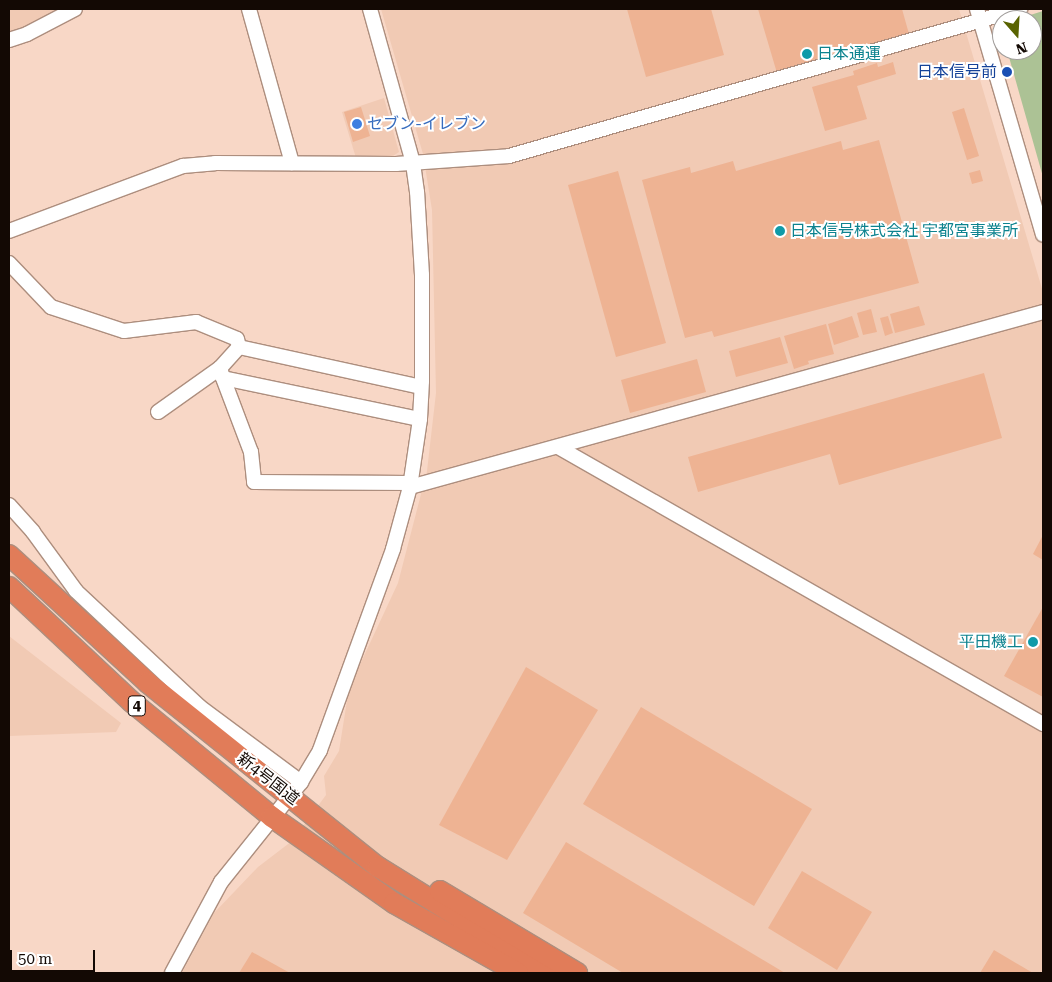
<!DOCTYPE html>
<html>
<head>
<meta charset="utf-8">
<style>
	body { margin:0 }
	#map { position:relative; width:1052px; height:982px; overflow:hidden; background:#f8d7c6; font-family:"Roboto Serif","Noto Sans JP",serif }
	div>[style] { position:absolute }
	.built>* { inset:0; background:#f1cab4 }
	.green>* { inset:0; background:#acc295 }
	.building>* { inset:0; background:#eeb393 }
	.roads { filter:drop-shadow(1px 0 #ad8e7e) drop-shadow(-1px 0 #ad8e7e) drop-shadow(0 1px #ad8e7e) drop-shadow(0 -1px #ad8e7e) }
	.minor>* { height:14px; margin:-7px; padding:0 7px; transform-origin:7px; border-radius:7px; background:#fff }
	.highway>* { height:20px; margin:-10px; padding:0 10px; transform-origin:10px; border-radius:10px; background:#e17c59 }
	.dots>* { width:14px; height:14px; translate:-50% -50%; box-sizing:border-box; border:2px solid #fff; border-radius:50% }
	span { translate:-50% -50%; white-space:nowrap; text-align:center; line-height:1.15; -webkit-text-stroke:4px #fff; paint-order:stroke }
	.shield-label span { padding:1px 4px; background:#fff; border:1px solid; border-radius:4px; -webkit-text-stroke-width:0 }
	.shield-label { font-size:15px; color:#130904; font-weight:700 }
	.culture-label { font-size:16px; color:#0d838f }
	.left { translate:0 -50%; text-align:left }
	.right { translate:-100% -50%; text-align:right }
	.transit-label { font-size:16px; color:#164399 }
	.shop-label { font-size:16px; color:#366cbe }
	.street-label { font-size:16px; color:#130904 }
	.frame { position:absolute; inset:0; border:10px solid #130904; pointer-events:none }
	.north { position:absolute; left:992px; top:10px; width:50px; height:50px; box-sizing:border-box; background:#fff; border:1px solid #a19d9b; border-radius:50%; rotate:161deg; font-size:14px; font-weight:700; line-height:20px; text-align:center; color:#130904 }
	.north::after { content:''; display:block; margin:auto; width:18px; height:22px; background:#596301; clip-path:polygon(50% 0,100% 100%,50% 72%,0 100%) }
	.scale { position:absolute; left:10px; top:950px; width:85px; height:22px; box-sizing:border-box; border:2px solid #130904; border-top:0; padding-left:6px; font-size:15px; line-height:18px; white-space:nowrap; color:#130904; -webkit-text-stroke:4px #fff; paint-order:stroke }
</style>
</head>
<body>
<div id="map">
	<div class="built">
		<i style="clip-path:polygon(9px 9px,62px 9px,9px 35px)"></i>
		<i style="clip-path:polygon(381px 9px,959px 9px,1043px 292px,1043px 973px,182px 973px,214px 913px,258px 867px,292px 841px,326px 795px,324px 776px,339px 751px,349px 688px,398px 583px,427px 471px,436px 393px,432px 210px,423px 154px)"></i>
		<i style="clip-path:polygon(384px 98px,399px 152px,390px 158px,356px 158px,342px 112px)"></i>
		<i style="clip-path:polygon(9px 636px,121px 723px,116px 732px,9px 736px)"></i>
	</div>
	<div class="green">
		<i style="clip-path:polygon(1043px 11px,1043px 177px,1007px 50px,1032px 50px,1032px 20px,1014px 20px)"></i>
	</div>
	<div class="building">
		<i style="clip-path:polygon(627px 9px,711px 9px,724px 55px,646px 77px)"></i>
		<i style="clip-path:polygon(758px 9px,902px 9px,909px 34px,777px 73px)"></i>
		<i style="clip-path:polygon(893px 62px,896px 74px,857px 86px,867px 119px,825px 131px,812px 87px,854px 75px,853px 71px,877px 63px,878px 67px)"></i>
		<i style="clip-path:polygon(361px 107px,370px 136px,353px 142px,344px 112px)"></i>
		<i style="clip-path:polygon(964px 108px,979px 156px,967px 160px,952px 112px)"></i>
		<i style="clip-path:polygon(879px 140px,919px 283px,714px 337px,712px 331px,685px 338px,642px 180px,690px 167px,691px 173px,733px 161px,736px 171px,841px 141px,843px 150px)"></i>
		<i style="clip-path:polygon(980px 170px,983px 181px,972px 184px,969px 173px)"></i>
		<i style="clip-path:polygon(618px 171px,666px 343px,616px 357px,568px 185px)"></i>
		<i style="clip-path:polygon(919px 306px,925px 325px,895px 333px,890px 314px)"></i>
		<i style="clip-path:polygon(871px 309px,877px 332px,863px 335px,857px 313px)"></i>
		<i style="clip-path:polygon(852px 316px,859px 337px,834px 345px,828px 324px)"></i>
		<i style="clip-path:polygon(888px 316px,893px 333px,885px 336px,880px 318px)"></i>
		<i style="clip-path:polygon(826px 324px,834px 354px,808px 361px,809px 364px,794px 369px,784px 336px)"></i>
		<i style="clip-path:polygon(780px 337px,788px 363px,736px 377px,729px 351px)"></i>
		<i style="clip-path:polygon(697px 359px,706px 392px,630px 413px,621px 380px)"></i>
		<i style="clip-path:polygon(984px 373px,1002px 438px,839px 485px,830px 454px,698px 492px,688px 457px)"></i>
		<i style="clip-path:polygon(1043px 535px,1043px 560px,1033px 554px)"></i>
		<i style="clip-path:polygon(1043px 607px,1043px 697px,1004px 676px)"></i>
		<i style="clip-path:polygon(526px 667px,598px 710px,507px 860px,439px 825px)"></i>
		<i style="clip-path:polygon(641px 707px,812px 809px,754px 906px,583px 804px)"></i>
		<i style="clip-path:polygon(566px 842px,785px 973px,623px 973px,523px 913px)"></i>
		<i style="clip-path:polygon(802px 871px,872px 912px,837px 970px,768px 928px)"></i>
		<i style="clip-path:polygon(994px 950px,1033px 973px,980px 973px)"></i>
		<i style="clip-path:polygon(252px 952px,290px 973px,239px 973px)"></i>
	</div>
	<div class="roads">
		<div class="minor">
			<i style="left:249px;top:9px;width:160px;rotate:74.4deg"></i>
			<i style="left:977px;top:9px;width:235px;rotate:73.7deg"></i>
			<i style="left:9px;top:40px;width:19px;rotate:-18deg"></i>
			<i style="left:27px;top:34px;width:54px;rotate:-27.5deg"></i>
			<i style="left:9px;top:231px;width:186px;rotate:-20.5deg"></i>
			<i style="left:183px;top:166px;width:32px;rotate:-5deg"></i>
			<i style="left:215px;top:163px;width:181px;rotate:0.3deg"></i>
			<i style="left:396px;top:164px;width:113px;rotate:-4deg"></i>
			<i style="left:509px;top:156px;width:532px;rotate:-16.05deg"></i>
			<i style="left:9px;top:263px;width:61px;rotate:46.3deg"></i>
			<i style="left:51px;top:307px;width:77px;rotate:18.2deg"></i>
			<i style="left:124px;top:331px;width:73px;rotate:-7.1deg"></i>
			<i style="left:196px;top:322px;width:44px;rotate:22.5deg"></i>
			<i style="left:237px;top:339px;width:8px;rotate:76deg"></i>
			<i style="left:239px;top:347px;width:28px;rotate:132deg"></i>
			<i style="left:220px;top:368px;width:10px;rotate:73deg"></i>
			<i style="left:223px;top:378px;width:201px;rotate:11.8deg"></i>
			<i style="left:239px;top:347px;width:186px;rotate:12.4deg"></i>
			<i style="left:223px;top:378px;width:79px;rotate:69.3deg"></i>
			<i style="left:251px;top:452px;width:30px;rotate:84deg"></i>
			<i style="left:254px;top:482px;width:156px;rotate:0.4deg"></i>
			<i style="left:158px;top:412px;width:76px;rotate:-35.4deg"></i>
			<i style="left:558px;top:447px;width:559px;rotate:29.73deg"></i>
			<i style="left:410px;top:487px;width:657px;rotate:-15.45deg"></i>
			<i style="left:9px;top:505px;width:36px;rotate:48deg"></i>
			<i style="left:33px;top:532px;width:73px;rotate:53.9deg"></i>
			<i style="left:76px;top:591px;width:170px;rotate:43.1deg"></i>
			<i style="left:200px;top:707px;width:126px;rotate:36.6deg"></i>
			<i style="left:172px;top:973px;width:103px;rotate:-61.7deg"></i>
			<i style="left:221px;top:882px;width:128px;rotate:-51.3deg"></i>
			<i style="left:301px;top:782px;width:37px;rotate:-59deg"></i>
			<i style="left:320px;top:750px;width:214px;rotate:-70deg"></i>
			<i style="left:393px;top:549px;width:64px;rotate:-74.7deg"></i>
			<i style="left:410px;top:487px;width:69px;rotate:-81.6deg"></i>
			<i style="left:420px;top:419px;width:38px;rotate:-87deg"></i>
			<i style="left:422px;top:381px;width:106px;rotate:-90deg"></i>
			<i style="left:422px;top:275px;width:83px;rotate:-93.4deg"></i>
			<i style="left:417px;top:192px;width:29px;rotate:-98deg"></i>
			<i style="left:413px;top:163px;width:160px;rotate:-105.6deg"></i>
		</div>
		<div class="highway">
			<i style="left:9px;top:555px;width:189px;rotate:42.6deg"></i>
			<i style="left:148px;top:683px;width:295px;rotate:38.7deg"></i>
			<i style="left:378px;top:867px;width:201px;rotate:31.8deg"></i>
			<i style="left:9px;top:587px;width:168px;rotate:43.1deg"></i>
			<i style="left:132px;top:702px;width:181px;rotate:39.4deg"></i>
			<i style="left:272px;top:817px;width:149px;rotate:35.2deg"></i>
			<i style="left:394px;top:903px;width:142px;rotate:29.4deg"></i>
			<i style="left:440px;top:891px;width:160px;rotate:30.9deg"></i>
		</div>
	</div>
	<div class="dots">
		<i style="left:807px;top:54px;background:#0f9aa8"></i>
		<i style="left:1007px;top:72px;background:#1a4fb4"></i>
		<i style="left:357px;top:124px;background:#3f7fe0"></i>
		<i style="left:780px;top:231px;background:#0f9aa8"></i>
		<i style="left:1033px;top:642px;background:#0f9aa8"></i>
	</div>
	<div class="shield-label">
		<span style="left:137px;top:706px">4</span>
	</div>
	<div class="culture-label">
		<span class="left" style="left:817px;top:54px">日本通運</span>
		<span class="left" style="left:790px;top:231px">日本信号株式会社 宇都宮事業所</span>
		<span class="right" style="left:1023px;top:642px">平田機工</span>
	</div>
	<div class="transit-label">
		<span class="right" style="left:997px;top:72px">日本信号前</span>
	</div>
	<div class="shop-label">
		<span class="left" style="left:367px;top:124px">セブン-イレブン</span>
	</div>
	<div class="street-label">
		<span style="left:268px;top:779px;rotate:38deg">新4号国道</span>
	</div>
	<div class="frame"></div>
	<div class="north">N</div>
	<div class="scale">50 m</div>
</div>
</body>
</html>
